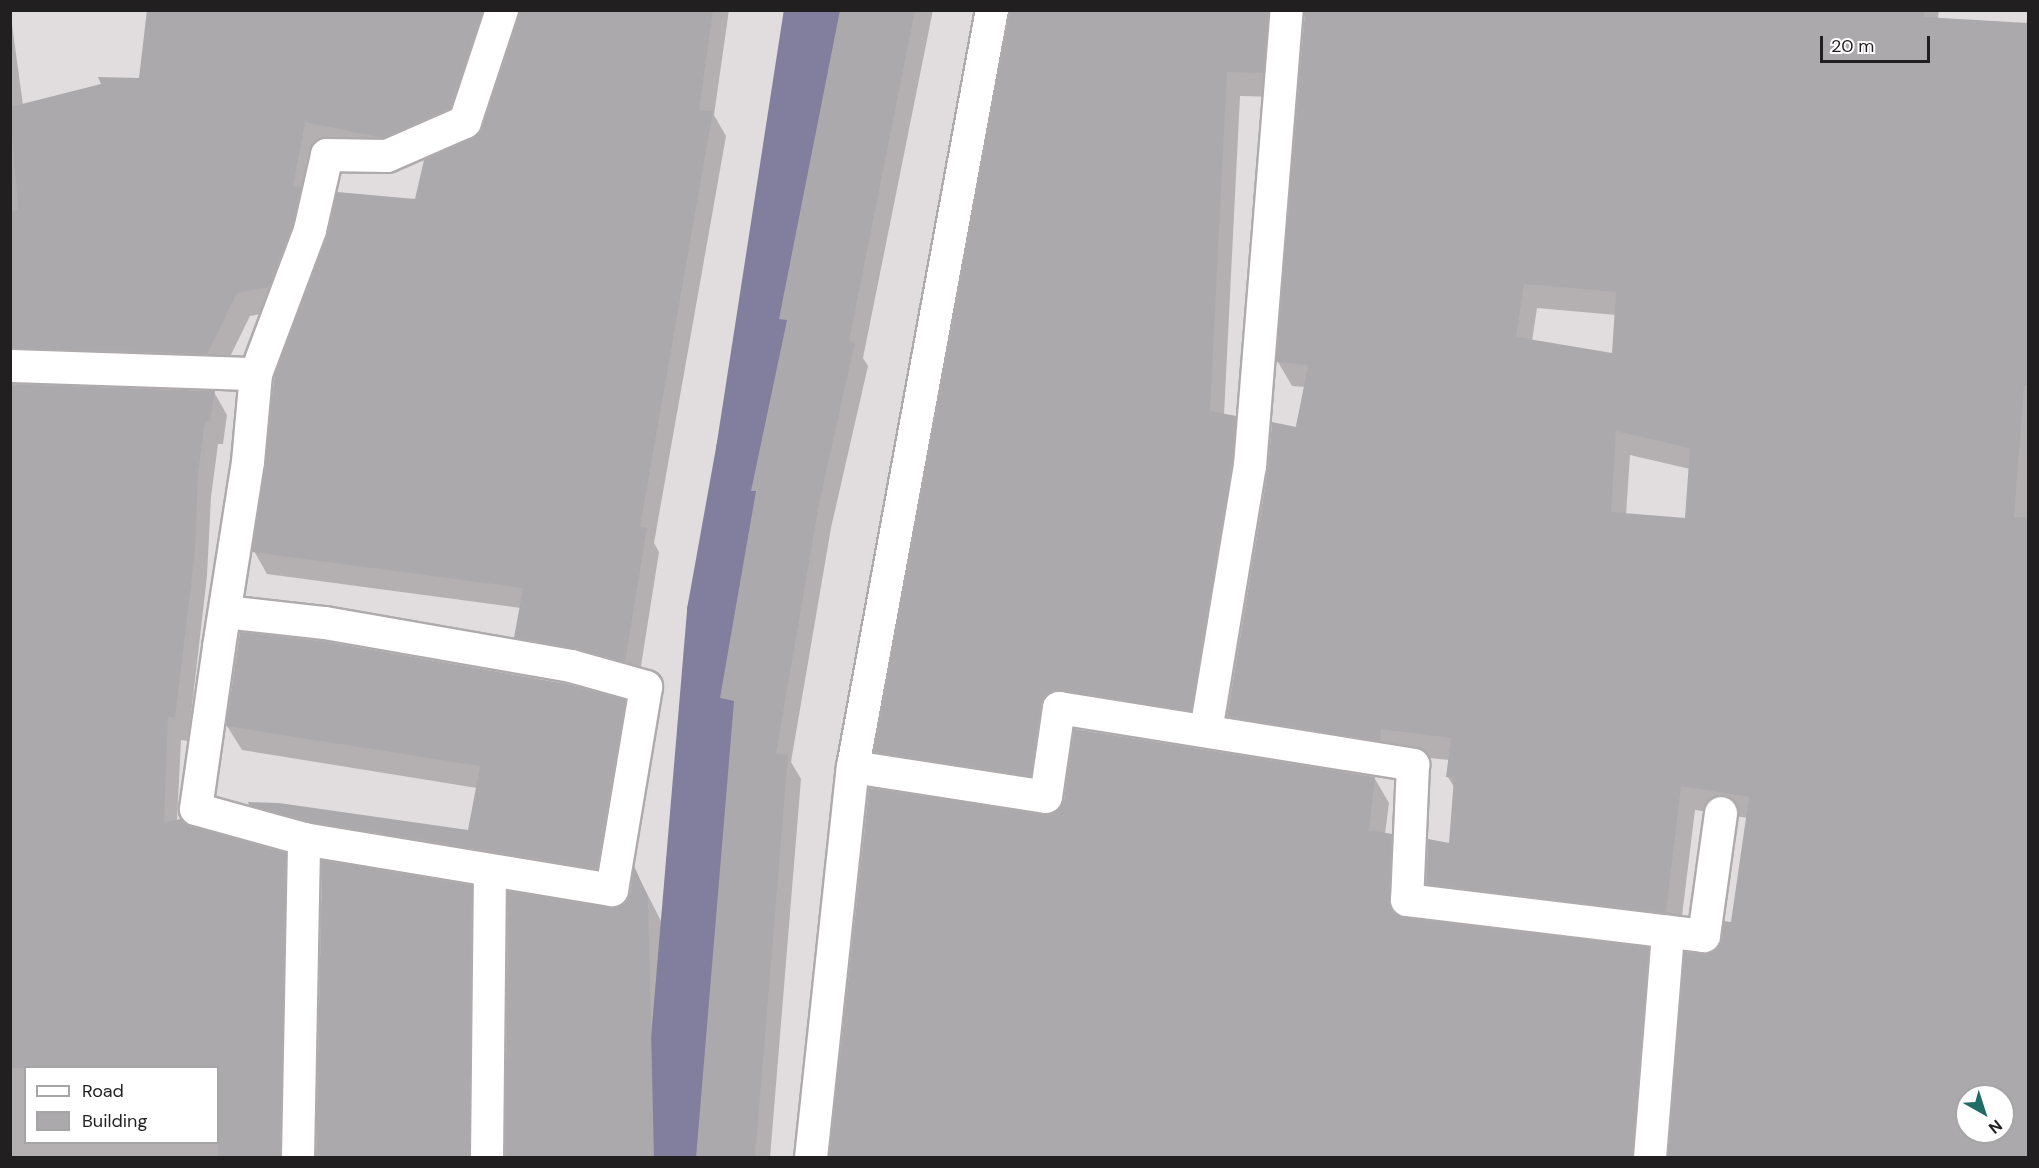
<!DOCTYPE html>
<html>
<head>
<meta charset="utf-8">
<style>
	body { margin:0 }
	#map { position:relative; width:2039px; height:1168px; overflow:hidden; background:#e1ddde; font-family:"DM Sans",sans-serif }
	div>[style] { position:absolute }
	.shadow>* { inset:0; background:#0003 }
	.river>* { height:66px; margin:-33px; padding:0 33px; transform-origin:33px; border-radius:33px; background:#827e9d }
	.building>* { inset:0; background:#aca9ac }
	.roads { filter:drop-shadow(2px 0 #afaaab) drop-shadow(-2px 0 #afaaab) drop-shadow(0 2px #afaaab) drop-shadow(0 -2px #afaaab) }
	.street>* { height:32px; margin:-16px; padding:0 16px; transform-origin:16px; border-radius:16px; background:#fff }
	span { translate:-50% -50%; white-space:nowrap; text-align:center; line-height:1.15; -webkit-text-stroke:6px #fff; paint-order:stroke }
	.frame { position:absolute; inset:0; border:12px solid #211f20; pointer-events:none }
	.legend { position:absolute; left:24px; top:1066px; width:195px; height:78px; box-sizing:border-box; background:#fff; border:2px solid #a6a5a6; margin:0; padding:8px 10px; list-style:none; font-size:18px; color:#211f20 }
	.legend li { display:flex; align-items:center; gap:12px; height:30px }
	.legend b { width:30px; border:2px solid #a6a5a6 }
	.north { position:absolute; left:1955px; top:1084px; width:60px; height:60px; box-sizing:border-box; background:#fff; border:2px solid #a6a5a6; border-radius:50%; rotate:141deg; font-size:16px; font-weight:700; line-height:24px; text-align:center; color:#211f20 }
	.north::after { content:''; display:block; margin:auto; width:21px; height:27px; background:#226c68; clip-path:polygon(50% 0,100% 100%,50% 72%,0 100%) }
	.scale { position:absolute; left:1820px; top:36px; width:110px; height:27px; box-sizing:border-box; border:3px solid #211f20; border-top:0; padding-left:8px; font-size:18px; line-height:21px; white-space:nowrap; color:#211f20; -webkit-text-stroke:4px #fff; paint-order:stroke }
</style>
</head>
<body>
<div id="map">
	<div class="shadow">
		<i style="clip-path:polygon(10px 10px,23px 105px,141px 79px,149px 10px,729px 10px,714px 115px,726px 136px,654px 543px,659px 552px,638px 685px,529px 661px,515px 637px,521px 608px,267px 574px,254px 551px,416px 201px,480px 135px,521px 16px,511px 15px,463px 132px,397px 161px,318px 145px,282px 310px,250px 316px,220px 377px,10px 378px)"></i>
		<i style="clip-path:polygon(842px 10px,933px 10px,863px 358px,868px 366px,831px 528px,791px 762px,801px 779px,770px 1158px,698px 1158px,734px 719px,721px 698px,756px 496px,753px 490px,787px 329px,780px 319px)"></i>
		<i style="clip-path:polygon(evenodd,1011px 10px,1939px 10px,1938px 19px,2026px 25px,2028px 10px,2028px 1158px,1670px 1158px,1712px 954px,1732px 924px,1748px 818px,1695px 810px,1682px 916px,1688px 917px,1700px 940px,1441px 908px,1427px 884px,1451px 844px,1455px 789px,1448px 777px,1450px 760px,1242px 741px,1228px 716px,1305px 387px,1292px 386px,1278px 362px,1306px 17px,1303px 16px,1293px 18px,1277px 97px,1240px 96px,1224px 415px,1235px 417px,1249px 441px,1204px 735px,1066px 715px,1044px 800px,890px 776px,876px 752px,1011px 10px,1537px 308px,1616px 315px,1614px 354px,1532px 341px,1537px 308px,1011px 10px,1630px 455px,1690px 469px,1686px 520px,1626px 515px,1630px 455px,1011px 10px,1967px 1096px,2003px 1096px,2003px 1132px,1967px 1132px,1967px 1096px)"></i>
		<i style="clip-path:polygon(evenodd,10px 386px,214px 392px,227px 415px,223px 444px,218px 444px,211px 497px,207px 576px,188px 741px,181px 740px,177px 821px,285px 854px,298px 877px,295px 1158px,10px 1158px,10px 386px,26px 1068px,218px 1068px,218px 1142px,26px 1142px,26px 1068px)"></i>
		<i style="clip-path:polygon(625px 701px,639px 726px,611px 893px,264px 826px,251px 803px,469px 832px,477px 788px,242px 750px,227px 726px)"></i>
		<i style="clip-path:polygon(1375px 779px,1389px 803px,1385px 834px,1391px 835px,1405px 860px,1403px 917px,1648px 949px,1662px 973px,1647px 1158px,831px 1158px,1053px 816px)"></i>
		<i style="clip-path:polygon(635px 870px,661px 921px,666px 1158px,507px 1158px,618px 909px,631px 894px)"></i>
		<i style="clip-path:polygon(471px 886px,484px 910px,482px 1158px,317px 1158px)"></i>
	</div>
	<div class="river">
		<i style="left:674px;top:1158px;width:548px;rotate:-85.18deg"></i>
		<i style="left:720px;top:612px;width:164px;rotate:-79.8deg"></i>
		<i style="left:749px;top:451px;width:446px;rotate:-81.2deg"></i>
	</div>
	<div class="building">
		<i style="clip-path:polygon(147px 10px,483px 10px,450px 109px,383px 138px,305px 122px,293px 187px,301px 188px,293px 225px,270px 287px,237px 293px,207px 354px,10px 348px,10px 212px,18px 210px,10px 107px,101px 84px,98px 77px,139px 78px)"></i>
		<i style="clip-path:polygon(519px 10px,713px 10px,699px 110px,713px 111px,640px 527px,647px 528px,625px 662px,514px 638px,523px 588px,252px 552px,275px 373px,327px 236px,337px 192px,415px 199px,424px 160px,472px 138px,482px 128px)"></i>
		<i style="clip-path:polygon(840px 10px,915px 10px,849px 341px,855px 342px,819px 504px,776px 754px,788px 755px,755px 1158px,696px 1158px,734px 701px,720px 698px,756px 491px,751px 491px,787px 320px,779px 319px)"></i>
		<i style="clip-path:polygon(1010px 10px,1269px 10px,1264px 73px,1227px 72px,1210px 411px,1236px 416px,1232px 464px,1191px 711px,1052px 692px,1041px 705px,1031px 776px,874px 752px)"></i>
		<i style="clip-path:polygon(evenodd,1305px 10px,1924px 10px,1924px 17px,2028px 23px,2028px 386px,2024px 386px,2014px 517px,2028px 518px,2028px 1158px,1668px 1158px,1684px 952px,1711px 952px,1722px 939px,1724px 921px,1731px 922px,1749px 797px,1681px 786px,1666px 912px,1689px 916px,1426px 884px,1428px 839px,1449px 843px,1454px 778px,1446px 777px,1451px 738px,1381px 729px,1380px 741px,1227px 717px,1268px 469px,1272px 422px,1296px 427px,1308px 365px,1276px 362px,1305px 10px,1524px 284px,1616px 292px,1612px 353px,1516px 337px,1524px 284px,1305px 10px,1616px 431px,1690px 448px,1685px 518px,1611px 512px,1616px 431px,1305px 10px,1967px 1096px,2003px 1096px,2003px 1132px,1967px 1132px,1967px 1096px)"></i>
		<i style="clip-path:polygon(10px 384px,215px 391px,210px 421px,205px 421px,198px 473px,195px 551px,175px 718px,168px 717px,164px 822px,181px 819px,191px 826px,286px 853px,280px 1158px,218px 1158px,218px 1068px,10px 1068px)"></i>
		<i style="clip-path:polygon(240px 632px,322px 641px,567px 684px,626px 700px,597px 869px,308px 821px,249px 805px,248px 802px,279px 803px,468px 830px,480px 766px,226px 726px)"></i>
		<i style="clip-path:polygon(1074px 729px,1375px 777px,1369px 830px,1392px 834px,1389px 899px,1397px 915px,1649px 947px,1632px 1158px,829px 1158px,869px 788px,1052px 814px,1064px 800px)"></i>
		<i style="clip-path:polygon(322px 860px,472px 885px,469px 1158px,316px 1158px)"></i>
		<i style="clip-path:polygon(634px 866px,648px 897px,654px 1158px,505px 1158px,508px 891px,618px 907px,630px 894px)"></i>
	</div>
	<div class="roads">
		<div class="street">
			<i style="left:10px;top:366px;width:246px;rotate:1.9deg"></i>
			<i style="left:225px;top:612px;width:101px;rotate:6.3deg"></i>
			<i style="left:325px;top:623px;width:250px;rotate:9.9deg"></i>
			<i style="left:571px;top:666px;width:78px;rotate:15.6deg"></i>
			<i style="left:646px;top:687px;width:206px;rotate:99.5deg"></i>
			<i style="left:612px;top:890px;width:312px;rotate:-170.6deg"></i>
			<i style="left:304px;top:839px;width:112px;rotate:-164.5deg"></i>
			<i style="left:196px;top:809px;width:164px;rotate:-81.9deg"></i>
			<i style="left:219px;top:647px;width:187px;rotate:-81.1deg"></i>
			<i style="left:248px;top:462px;width:88px;rotate:-84.8deg"></i>
			<i style="left:256px;top:374px;width:154px;rotate:-69.4deg"></i>
			<i style="left:310px;top:230px;width:77px;rotate:-77.2deg"></i>
			<i style="left:327px;top:155px;width:60px;rotate:1deg"></i>
			<i style="left:387px;top:156px;width:85px;rotate:-23.6deg"></i>
			<i style="left:465px;top:122px;width:118px;rotate:-71.7deg"></i>
			<i style="left:1206px;top:731px;width:269px;rotate:-80.6deg"></i>
			<i style="left:1250px;top:466px;width:457px;rotate:-85.4deg"></i>
			<i style="left:853px;top:767px;width:195px;rotate:8.8deg"></i>
			<i style="left:1046px;top:797px;width:90px;rotate:-81.7deg"></i>
			<i style="left:1059px;top:708px;width:359px;rotate:9.1deg"></i>
			<i style="left:1413px;top:765px;width:135px;rotate:92.5deg"></i>
			<i style="left:1407px;top:900px;width:299px;rotate:6.9deg"></i>
			<i style="left:1704px;top:936px;width:124px;rotate:-82.1deg"></i>
			<i style="left:298px;top:1158px;width:319px;rotate:-88.9deg"></i>
			<i style="left:487px;top:1158px;width:287px;rotate:-89.4deg"></i>
			<i style="left:811px;top:1158px;width:393px;rotate:-83.9deg"></i>
			<i style="left:853px;top:767px;width:770px;rotate:-79.6deg"></i>
			<i style="left:1650px;top:1158px;width:227px;rotate:-85.4deg"></i>
		</div>
	</div>
	<div class="frame"></div>
	<ul class="legend">
	<li><b style="height:8px;background:#fff"></b>Road</li>
	<li><b style="height:16px;background:#aca9ac"></b>Building</li>
	</ul>
	<div class="north">N</div>
	<div class="scale">20 m</div>
</div>
</body>
</html>
